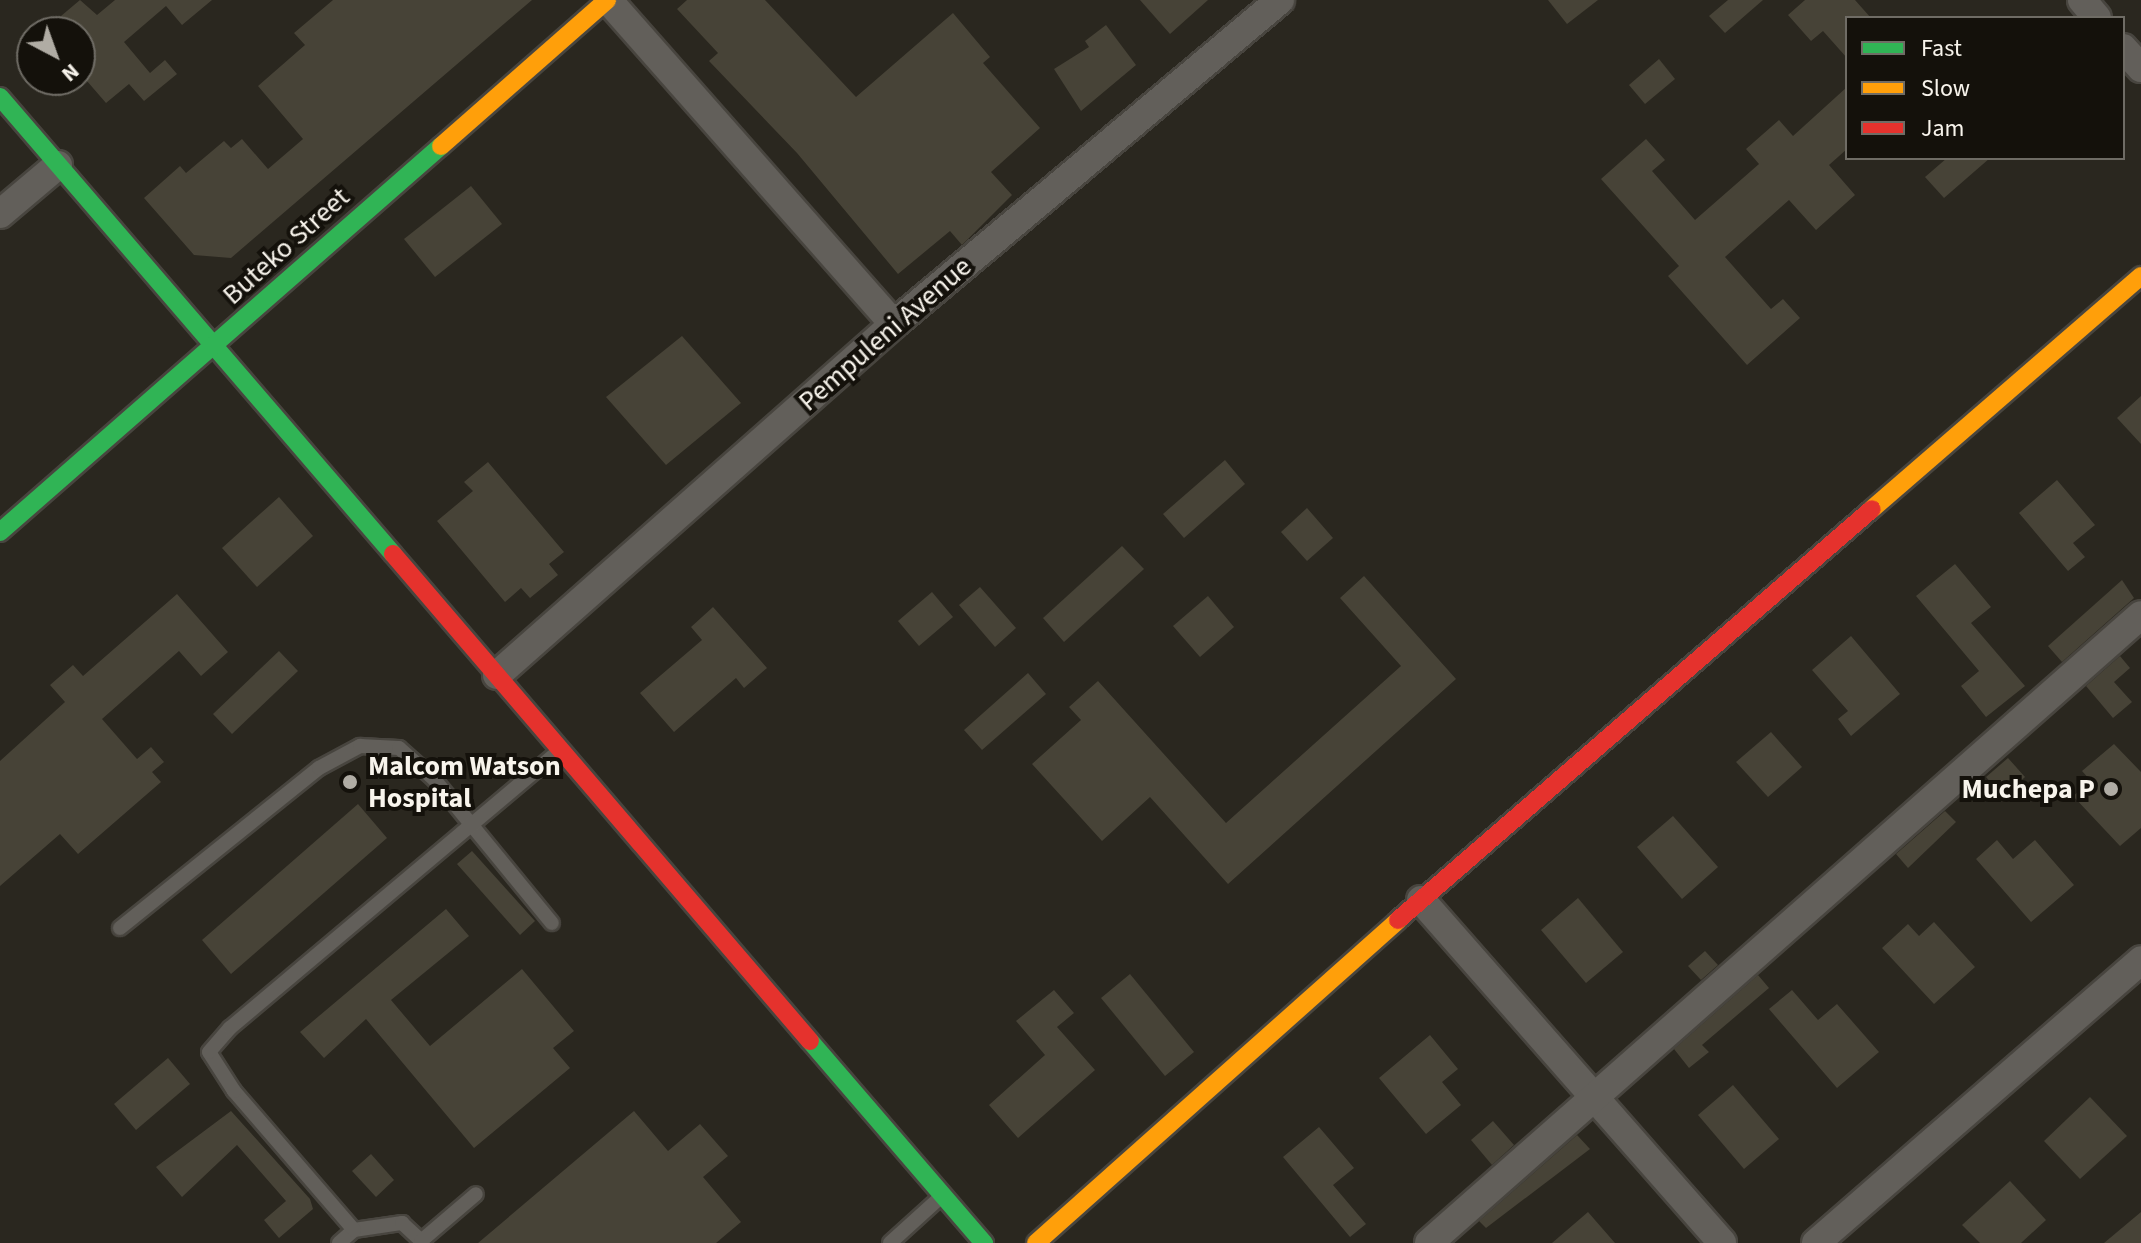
<!DOCTYPE html>
<html>
<head>
<meta charset="utf-8">
<style>
	body { margin:0 }
	#map { position:relative; width:2141px; height:1243px; overflow:hidden; background:#2a271f; font-family:"Source Sans 3",sans-serif }
	div>[style] { position:absolute }
	.building>* { inset:0; background:#474337 }
	.roads { filter:drop-shadow(2px 0 #48453f) drop-shadow(-2px 0 #48453f) drop-shadow(0 2px #48453f) drop-shadow(0 -2px #48453f) }
	.lane>* { height:14px; margin:-7px; padding:0 7px; transform-origin:7px; border-radius:7px; background:#625f5a }
	.street>* { height:28px; margin:-14px; padding:0 14px; transform-origin:14px; border-radius:14px; background:#625f5a }
	.fast>* { height:18px; margin:-9px; padding:0 9px; transform-origin:9px; border-radius:9px; background:#30b455 }
	.slow>* { height:18px; margin:-9px; padding:0 9px; transform-origin:9px; border-radius:9px; background:#ff9f0a }
	.jam>* { height:18px; margin:-9px; padding:0 9px; transform-origin:9px; border-radius:9px; background:#e5322d }
	.dots>* { width:22px; height:22px; translate:-50% -50%; box-sizing:border-box; border:4px solid #14110b; border-radius:50% }
	span { translate:-50% -50%; white-space:nowrap; text-align:center; line-height:1.15; -webkit-text-stroke:8px #14110b; paint-order:stroke }
	.street-label { font-size:28px; color:#f8f4ec }
	.poi-label { font-size:28px; color:#f8f4ec; font-weight:700 }
	.left { translate:0 -50%; text-align:left }
	.right { translate:-100% -50%; text-align:right }
	.legend { position:absolute; left:1845px; top:16px; width:280px; height:144px; box-sizing:border-box; background:#14110b; border:2px solid #6f6c65; margin:0; padding:10px 14px; list-style:none; font-size:24px; color:#f8f4ec }
	.legend li { display:flex; align-items:center; gap:16px; height:40px }
	.legend b { width:40px; border:2px solid #6f6c65 }
	.north { position:absolute; left:16px; top:16px; width:80px; height:80px; box-sizing:border-box; background:#14110b; border:2px solid #6f6c65; border-radius:50%; rotate:139deg; font-size:22px; font-weight:700; line-height:32px; text-align:center; color:#f8f4ec }
	.north::after { content:''; display:block; margin:auto; width:28px; height:36px; background:#b0aca4; clip-path:polygon(50% 0,100% 100%,50% 72%,0 100%) }
</style>
</head>
<body>
<div id="map">
	<div class="building">
		<i style="clip-path:polygon(80px 0,97px 15px,115px 0,212px 0,182px 25px,166px 6px,124px 42px,150px 73px,165px 60px,177px 74px,144px 101px,129px 84px,106px 103px,80px 73px,80px 32px,42px 32px)"></i>
		<i style="clip-path:polygon(333px 0,532px 0,231px 258px,194px 255px,144px 198px,180px 166px,186px 173px,224px 141px,231px 148px,242px 139px,268px 169px,303px 139px,258px 86px,305px 45px,294px 33px)"></i>
		<i style="clip-path:polygon(687px 0,765px 0,856px 97px,953px 13px,990px 57px,983px 63px,1040px 128px,991px 172px,1012px 195px,962px 245px,950px 231px,898px 274px,797px 153px,709px 61px,718px 53px,677px 9px)"></i>
		<i style="clip-path:polygon(1140px 0,1208px 0,1170px 34px)"></i>
		<i style="clip-path:polygon(1548px 0,1598px 0,1567px 24px)"></i>
		<i style="clip-path:polygon(1728px 0,1763px 0,1725px 33px,1709px 16px)"></i>
		<i style="clip-path:polygon(1805px 0,1855px 0,1871px 18px,1847px 18px,1847px 58px,1823px 31px,1811px 41px,1788px 15px)"></i>
		<i style="clip-path:polygon(1106px 25px,1136px 65px,1081px 111px,1054px 69px,1089px 47px,1085px 41px)"></i>
		<i style="clip-path:polygon(1659px 59px,1675px 79px,1645px 104px,1629px 85px)"></i>
		<i style="clip-path:polygon(1847px 87px,1847px 149px,1829px 165px,1855px 195px,1816px 230px,1789px 200px,1725px 257px,1771px 309px,1783px 299px,1800px 318px,1747px 365px,1668px 276px,1679px 266px,1601px 179px,1646px 139px,1665px 160px,1652px 171px,1695px 220px,1759px 164px,1746px 149px,1779px 120px,1793px 136px)"></i>
		<i style="clip-path:polygon(1947px 158px,1990px 158px,1944px 198px,1925px 177px)"></i>
		<i style="clip-path:polygon(471px 186px,502px 224px,435px 277px,404px 239px)"></i>
		<i style="clip-path:polygon(682px 336px,741px 403px,666px 465px,606px 397px)"></i>
		<i style="clip-path:polygon(2141px 396px,2141px 444px,2117px 418px)"></i>
		<i style="clip-path:polygon(1225px 460px,1245px 484px,1184px 538px,1163px 514px)"></i>
		<i style="clip-path:polygon(488px 462px,564px 552px,549px 564px,558px 575px,530px 598px,521px 588px,505px 602px,437px 521px,473px 491px,464px 482px)"></i>
		<i style="clip-path:polygon(2057px 480px,2095px 525px,2073px 543px,2085px 557px,2068px 571px,2019px 513px)"></i>
		<i style="clip-path:polygon(279px 497px,313px 536px,257px 587px,222px 548px)"></i>
		<i style="clip-path:polygon(1307px 508px,1333px 538px,1307px 561px,1281px 532px)"></i>
		<i style="clip-path:polygon(1122px 546px,1144px 569px,1064px 642px,1043px 618px)"></i>
		<i style="clip-path:polygon(1955px 564px,1991px 607px,1971px 623px,2025px 686px,1986px 717px,1961px 686px,1979px 671px,1916px 596px)"></i>
		<i style="clip-path:polygon(1364px 576px,1456px 679px,1228px 884px,1150px 797px,1102px 841px,1032px 764px,1081px 720px,1069px 707px,1098px 681px,1226px 823px,1401px 666px,1340px 598px)"></i>
		<i style="clip-path:polygon(2122px 580px,2134px 598px,2062px 662px,2048px 646px)"></i>
		<i style="clip-path:polygon(980px 587px,1016px 628px,995px 647px,959px 605px)"></i>
		<i style="clip-path:polygon(932px 592px,953px 617px,919px 646px,898px 621px)"></i>
		<i style="clip-path:polygon(177px 594px,228px 652px,201px 676px,179px 651px,102px 719px,137px 759px,151px 747px,164px 762px,152px 772px,161px 782px,78px 854px,60px 834px,0 886px,0 761px,65px 702px,50px 685px,73px 665px,83px 676px)"></i>
		<i style="clip-path:polygon(1208px 596px,1234px 627px,1200px 657px,1173px 626px)"></i>
		<i style="clip-path:polygon(713px 607px,767px 668px,744px 688px,736px 678px,674px 732px,640px 693px,702px 640px,691px 627px)"></i>
		<i style="clip-path:polygon(1851px 636px,1900px 694px,1851px 736px,1838px 719px,1848px 711px,1812px 670px)"></i>
		<i style="clip-path:polygon(279px 651px,298px 671px,232px 734px,213px 714px)"></i>
		<i style="clip-path:polygon(2120px 656px,2130px 668px,2114px 682px,2132px 702px,2113px 718px,2086px 686px)"></i>
		<i style="clip-path:polygon(1028px 673px,1046px 694px,982px 750px,964px 730px)"></i>
		<i style="clip-path:polygon(1771px 732px,1802px 767px,1768px 797px,1736px 762px)"></i>
		<i style="clip-path:polygon(2114px 744px,2141px 772px,2141px 828px,2120px 846px,2073px 796px,2091px 781px,2082px 771px)"></i>
		<i style="clip-path:polygon(2008px 758px,2025px 777px,2003px 797px,1986px 777px)"></i>
		<i style="clip-path:polygon(358px 804px,387px 838px,231px 974px,202px 940px)"></i>
		<i style="clip-path:polygon(1945px 811px,1956px 822px,1908px 868px,1896px 854px)"></i>
		<i style="clip-path:polygon(1673px 816px,1718px 867px,1682px 899px,1637px 847px)"></i>
		<i style="clip-path:polygon(1997px 840px,2013px 859px,2035px 840px,2074px 885px,2031px 922px,1976px 859px)"></i>
		<i style="clip-path:polygon(472px 851px,535px 921px,520px 935px,457px 864px)"></i>
		<i style="clip-path:polygon(1578px 898px,1623px 952px,1586px 983px,1541px 930px)"></i>
		<i style="clip-path:polygon(446px 909px,469px 936px,391px 1000px,430px 1046px,522px 969px,574px 1031px,553px 1048px,570px 1068px,474px 1148px,366px 1019px,324px 1058px,300px 1032px)"></i>
		<i style="clip-path:polygon(1934px 922px,1975px 967px,1934px 1004px,1882px 948px,1908px 924px,1919px 936px)"></i>
		<i style="clip-path:polygon(1705px 951px,1718px 965px,1701px 980px,1688px 966px)"></i>
		<i style="clip-path:polygon(1130px 974px,1194px 1052px,1165px 1076px,1101px 998px)"></i>
		<i style="clip-path:polygon(1758px 975px,1769px 988px,1702px 1045px,1709px 1052px,1689px 1068px,1674px 1049px)"></i>
		<i style="clip-path:polygon(1054px 990px,1074px 1013px,1057px 1027px,1095px 1070px,1018px 1138px,989px 1105px,1045px 1055px,1016px 1021px)"></i>
		<i style="clip-path:polygon(1792px 990px,1818px 1020px,1837px 1004px,1879px 1052px,1837px 1088px,1769px 1009px)"></i>
		<i style="clip-path:polygon(1430px 1035px,1458px 1069px,1442px 1082px,1461px 1105px,1426px 1134px,1379px 1078px)"></i>
		<i style="clip-path:polygon(168px 1058px,190px 1084px,136px 1130px,114px 1104px)"></i>
		<i style="clip-path:polygon(1733px 1085px,1779px 1139px,1744px 1169px,1698px 1115px)"></i>
		<i style="clip-path:polygon(2090px 1097px,2127px 1136px,2080px 1179px,2044px 1141px)"></i>
		<i style="clip-path:polygon(231px 1111px,310px 1199px,313px 1209px,279px 1238px,264px 1220px,286px 1201px,237px 1145px,182px 1197px,156px 1167px)"></i>
		<i style="clip-path:polygon(634px 1111px,668px 1151px,700px 1124px,728px 1156px,703px 1177px,741px 1222px,716px 1243px,478px 1243px)"></i>
		<i style="clip-path:polygon(1493px 1121px,1514px 1145px,1492px 1165px,1471px 1140px)"></i>
		<i style="clip-path:polygon(1319px 1127px,1354px 1168px,1333px 1185px,1366px 1224px,1350px 1237px,1283px 1157px)"></i>
		<i style="clip-path:polygon(1577px 1135px,1590px 1149px,1486px 1228px,1479px 1221px)"></i>
		<i style="clip-path:polygon(371px 1154px,394px 1180px,376px 1197px,352px 1171px)"></i>
		<i style="clip-path:polygon(2010px 1181px,2046px 1220px,2021px 1243px,1980px 1243px,1962px 1225px)"></i>
		<i style="clip-path:polygon(1588px 1212px,1615px 1243px,1552px 1243px)"></i>
		<i style="clip-path:polygon(2141px 1212px,2141px 1243px,2104px 1243px)"></i>
	</div>
	<div class="roads">
		<div class="lane">
			<i style="left:120px;top:928px;width:255px;rotate:-38.8deg"></i>
			<i style="left:319px;top:768px;width:47px;rotate:-28.2deg"></i>
			<i style="left:360px;top:746px;width:39px;rotate:3deg"></i>
			<i style="left:399px;top:748px;width:47px;rotate:41.5deg"></i>
			<i style="left:434px;top:779px;width:186px;rotate:50.7deg"></i>
			<i style="left:354px;top:1230px;width:49px;rotate:-8.3deg"></i>
			<i style="left:402px;top:1223px;width:26px;rotate:43deg"></i>
			<i style="left:421px;top:1241px;width:72px;rotate:-40.5deg"></i>
			<i style="left:339px;top:1243px;width:20px;rotate:-41deg"></i>
			<i style="left:354px;top:1230px;width:184px;rotate:-130.8deg"></i>
			<i style="left:234px;top:1091px;width:46px;rotate:-122.7deg"></i>
			<i style="left:209px;top:1052px;width:32px;rotate:-49deg"></i>
			<i style="left:230px;top:1028px;width:431px;rotate:-40.1deg"></i>
			<i style="left:890px;top:1243px;width:72px;rotate:-42.2deg"></i>
		</div>
		<div class="street">
			<i style="left:608px;top:0;width:432px;rotate:48.6deg"></i>
			<i style="left:2082px;top:0;width:23px;rotate:50deg"></i>
			<i style="left:2123px;top:48px;width:27px;rotate:48deg"></i>
			<i style="left:0;top:214px;width:76px;rotate:-40.2deg"></i>
			<i style="left:497px;top:675px;width:530px;rotate:-41.48deg"></i>
			<i style="left:894px;top:324px;width:504px;rotate:-40.01deg"></i>
			<i style="left:1421px;top:900px;width:456px;rotate:48.7deg"></i>
			<i style="left:1429px;top:1243px;width:949px;rotate:-41.41deg"></i>
			<i style="left:1816px;top:1243px;width:431px;rotate:-41deg"></i>
		</div>
		<div class="fast">
			<i style="left:0;top:97px;width:603px;rotate:49.31deg"></i>
			<i style="left:0;top:532px;width:586px;rotate:-41.2deg"></i>
			<i style="left:810px;top:1041px;width:267px;rotate:49.3deg"></i>
		</div>
		<div class="slow">
			<i style="left:441px;top:146px;width:221px;rotate:-41.3deg"></i>
			<i style="left:1872px;top:509px;width:356px;rotate:-40.9deg"></i>
			<i style="left:1036px;top:1243px;width:485px;rotate:-41.7deg"></i>
		</div>
		<div class="jam">
			<i style="left:393px;top:554px;width:641px;rotate:49.43deg"></i>
			<i style="left:1398px;top:920px;width:627px;rotate:-40.93deg"></i>
		</div>
	</div>
	<div class="dots">
		<i style="left:350px;top:782px;background:#b0aca4"></i>
		<i style="left:2111px;top:789px;background:#b0aca4"></i>
	</div>
	<div class="street-label">
		<span style="left:286px;top:246px;rotate:-42deg">Buteko Street</span>
		<span style="left:885px;top:334px;rotate:-41deg">Pempuleni Avenue</span>
	</div>
	<div class="poi-label">
		<span class="left" style="left:368px;top:782px">Malcom Watson<br>Hospital</span>
		<span class="right" style="left:2095px;top:789px">Muchepa P</span>
	</div>
	<ul class="legend">
	<li><b style="height:10px;background:#30b455"></b>Fast</li>
	<li><b style="height:10px;background:#ff9f0a"></b>Slow</li>
	<li><b style="height:10px;background:#e5322d"></b>Jam</li>
	</ul>
	<div class="north">N</div>
</div>
</body>
</html>
